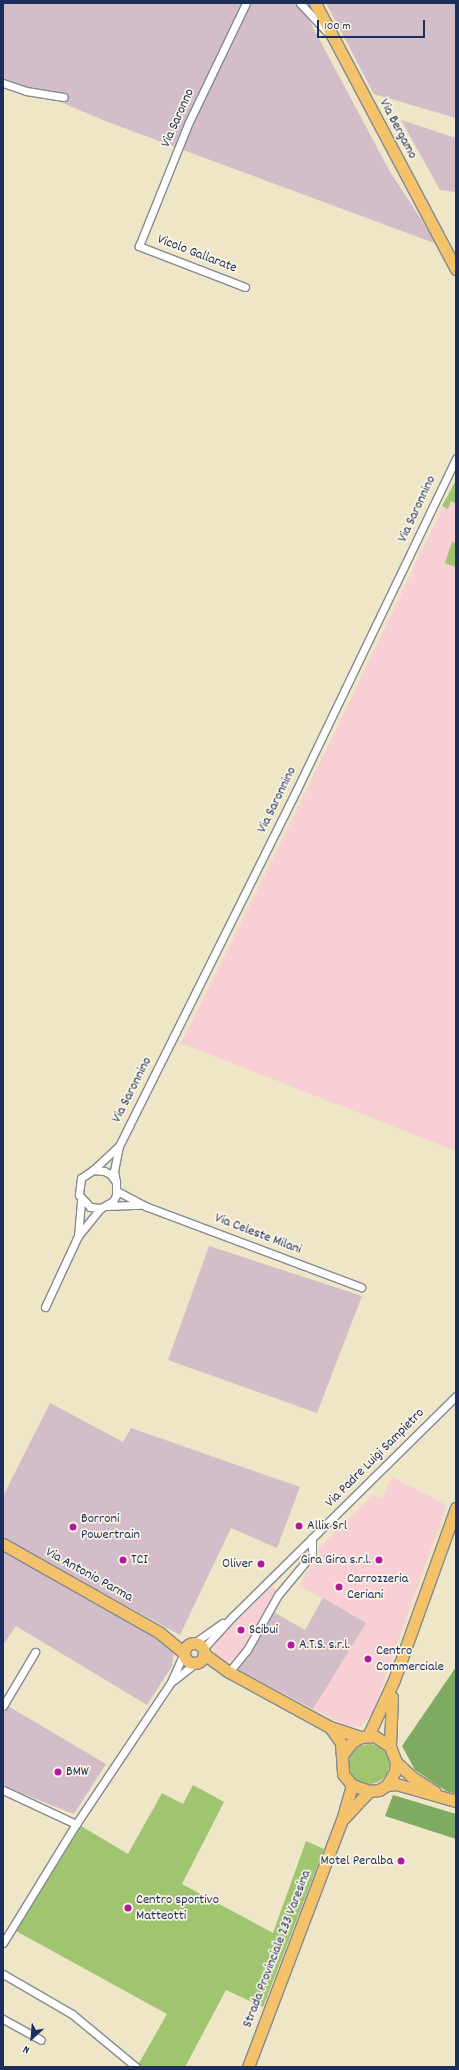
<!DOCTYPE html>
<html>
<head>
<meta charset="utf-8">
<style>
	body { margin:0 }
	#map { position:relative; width:459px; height:2070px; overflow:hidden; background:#eee6c7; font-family:Dekko,sans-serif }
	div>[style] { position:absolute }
	.built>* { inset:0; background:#f7cfd4 }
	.industrial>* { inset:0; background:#d2bdc8 }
	.green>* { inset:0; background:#9fc570 }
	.round { border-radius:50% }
	.forest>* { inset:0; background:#7faa62 }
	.roads { filter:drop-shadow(1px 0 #848a92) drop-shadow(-1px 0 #848a92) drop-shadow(0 1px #848a92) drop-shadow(0 -1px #848a92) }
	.minor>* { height:7px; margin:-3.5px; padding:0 3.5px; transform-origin:3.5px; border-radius:3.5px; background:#fff }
	.primary>* { height:11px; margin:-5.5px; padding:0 5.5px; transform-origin:5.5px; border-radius:5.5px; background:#f3c26a }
	.primary>.ring { margin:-5.5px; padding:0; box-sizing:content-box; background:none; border:11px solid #f3c26a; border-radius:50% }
	.dots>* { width:11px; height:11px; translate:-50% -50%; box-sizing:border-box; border:2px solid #fcf5e5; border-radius:50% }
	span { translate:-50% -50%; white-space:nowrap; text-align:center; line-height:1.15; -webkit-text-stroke:3.5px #fcf5e5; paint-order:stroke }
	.street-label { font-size:14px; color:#1b2f5e }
	.poi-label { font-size:14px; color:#1b2f5e }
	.left { translate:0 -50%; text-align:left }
	.right { translate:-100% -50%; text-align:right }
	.frame { position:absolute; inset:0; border:4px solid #1b2f5e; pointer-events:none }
	.north { position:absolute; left:12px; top:2018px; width:40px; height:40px; -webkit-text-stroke:3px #fcf5e5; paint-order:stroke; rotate:206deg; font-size:11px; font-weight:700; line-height:16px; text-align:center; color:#1b2f5e }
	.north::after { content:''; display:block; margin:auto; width:14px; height:18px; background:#1b2f5e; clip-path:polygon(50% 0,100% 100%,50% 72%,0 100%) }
	.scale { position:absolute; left:317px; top:20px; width:108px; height:18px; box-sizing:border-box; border:2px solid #1b2f5e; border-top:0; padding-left:5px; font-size:12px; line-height:14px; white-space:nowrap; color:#1b2f5e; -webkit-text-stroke:3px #fcf5e5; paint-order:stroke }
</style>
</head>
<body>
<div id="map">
	<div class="built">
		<i style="clip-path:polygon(456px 480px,456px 1151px,181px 1043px,301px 802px)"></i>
		<i style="clip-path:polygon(392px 1477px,447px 1505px,372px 1714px,361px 1726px,349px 1727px,313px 1709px,365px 1623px,299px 1585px,320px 1553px,318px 1549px,373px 1495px,382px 1498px)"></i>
		<i style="clip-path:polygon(272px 1586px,278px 1591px,262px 1614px,241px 1654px,228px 1662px,219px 1659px,210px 1646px)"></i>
	</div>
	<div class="industrial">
		<i style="clip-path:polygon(3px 3px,300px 3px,389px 170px,437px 244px,108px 122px,3px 78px)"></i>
		<i style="clip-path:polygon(326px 3px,456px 3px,456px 118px,374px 94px)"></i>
		<i style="clip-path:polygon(401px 120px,456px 138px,456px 192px,440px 190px)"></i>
		<i style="clip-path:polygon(209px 1246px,362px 1296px,317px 1413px,168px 1360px)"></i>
		<i style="clip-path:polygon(50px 1403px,123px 1442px,131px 1428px,300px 1487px,277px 1548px,231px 1528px,180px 1635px,3px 1538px,3px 1496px)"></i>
		<i style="clip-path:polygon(3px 1551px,169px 1643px,174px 1651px,172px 1666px,147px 1705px,16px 1626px,3px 1645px)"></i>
		<i style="clip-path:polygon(323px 1598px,366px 1623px,313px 1709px,239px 1670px,239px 1663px,272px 1611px,305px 1630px)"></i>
		<i style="clip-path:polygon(8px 1706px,106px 1764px,74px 1814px,3px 1786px,3px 1716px)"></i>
	</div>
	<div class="green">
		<i style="clip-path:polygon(456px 480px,456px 504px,451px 501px,448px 509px,442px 506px)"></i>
		<i style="clip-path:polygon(452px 542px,456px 543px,456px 567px,445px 563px)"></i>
		<i class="round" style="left:349px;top:1744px;width:40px;height:40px"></i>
		<i style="clip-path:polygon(193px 1785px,224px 1802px,182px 1884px,273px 1933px,306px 1841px,324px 1849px,263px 2007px,226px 1990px,185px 2067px,140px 2067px,138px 2065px,167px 2014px,16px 1931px,81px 1826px,128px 1854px,162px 1793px,183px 1804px)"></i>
	</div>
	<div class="forest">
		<i style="clip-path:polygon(456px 1667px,456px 1794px,446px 1791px,415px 1770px,402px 1746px)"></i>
		<i style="clip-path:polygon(393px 1795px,456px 1814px,456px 1839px,385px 1816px)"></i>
	</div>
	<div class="roads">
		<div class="minor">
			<i style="left:300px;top:3px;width:38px;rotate:47deg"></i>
			<i style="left:3px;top:83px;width:24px;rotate:19deg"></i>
			<i style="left:26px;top:91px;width:38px;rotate:9deg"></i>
			<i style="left:245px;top:287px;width:114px;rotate:-158.9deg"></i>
			<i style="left:139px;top:246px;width:131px;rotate:-68.1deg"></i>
			<i style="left:188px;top:124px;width:134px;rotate:-64.4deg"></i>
			<i style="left:93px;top:1170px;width:33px;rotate:-43deg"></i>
			<i style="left:116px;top:1182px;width:11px;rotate:-100deg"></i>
			<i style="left:114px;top:1171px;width:25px;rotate:-79deg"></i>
			<i style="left:119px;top:1146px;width:397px;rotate:-63.5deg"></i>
			<i style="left:296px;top:791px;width:369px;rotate:-64.3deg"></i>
			<i style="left:117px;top:1191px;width:32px;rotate:28deg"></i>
			<i style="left:145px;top:1206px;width:231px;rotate:20.6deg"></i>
			<i style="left:107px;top:1206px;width:33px;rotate:-2deg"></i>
			<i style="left:78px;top:1236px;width:38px;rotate:-85deg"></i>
			<i style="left:45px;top:1307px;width:78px;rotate:-65.1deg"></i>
			<i style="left:78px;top:1236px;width:36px;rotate:-51deg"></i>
			<i style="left:101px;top:1208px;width:14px;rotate:-30deg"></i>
			<i style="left:113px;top:1201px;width:7px;rotate:-63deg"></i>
			<i style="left:116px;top:1195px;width:13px;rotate:-90deg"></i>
			<i style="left:116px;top:1182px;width:10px;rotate:-127deg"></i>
			<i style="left:110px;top:1174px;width:7px;rotate:-153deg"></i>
			<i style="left:104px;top:1171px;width:11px;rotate:-175deg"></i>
			<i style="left:93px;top:1170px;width:14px;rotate:146deg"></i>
			<i style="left:81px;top:1178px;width:17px;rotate:97deg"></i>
			<i style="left:79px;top:1195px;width:16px;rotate:47deg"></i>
			<i style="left:90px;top:1207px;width:11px;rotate:5deg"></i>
			<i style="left:194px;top:1643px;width:35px;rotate:-35deg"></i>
			<i style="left:203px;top:1649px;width:43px;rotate:-47.8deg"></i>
			<i style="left:232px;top:1617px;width:315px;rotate:-44.6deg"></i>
			<i style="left:229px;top:1672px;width:28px;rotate:-51deg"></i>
			<i style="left:247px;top:1650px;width:63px;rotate:-60.6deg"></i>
			<i style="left:278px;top:1595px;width:53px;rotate:-50.3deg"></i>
			<i style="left:312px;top:1554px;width:16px;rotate:-90deg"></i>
			<i style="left:174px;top:1680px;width:28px;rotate:-38deg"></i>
			<i style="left:3px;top:1706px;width:63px;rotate:-59.3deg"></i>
			<i style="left:3px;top:1790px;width:81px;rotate:25deg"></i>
			<i style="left:3px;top:1943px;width:140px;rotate:-58.5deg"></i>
			<i style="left:76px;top:1824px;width:171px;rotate:-56.2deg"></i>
			<i style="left:171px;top:1682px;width:30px;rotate:-66deg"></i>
			<i style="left:3px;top:1974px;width:80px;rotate:30.1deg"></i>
			<i style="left:72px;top:2014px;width:83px;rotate:39.6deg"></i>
			<i style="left:3px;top:2019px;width:43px;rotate:28.9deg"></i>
		</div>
		<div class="primary">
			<i style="left:315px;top:3px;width:301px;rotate:62.1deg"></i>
			<i style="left:3px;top:1544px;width:180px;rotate:29.5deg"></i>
			<i style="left:160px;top:1633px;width:30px;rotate:40deg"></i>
			<i class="ring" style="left:184px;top:1643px;width:9px;height:9px"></i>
			<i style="left:204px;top:1654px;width:31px;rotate:36deg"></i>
			<i style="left:229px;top:1672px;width:115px;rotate:28.6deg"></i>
			<i style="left:330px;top:1727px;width:33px;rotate:18deg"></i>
			<i style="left:330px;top:1727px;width:19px;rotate:55deg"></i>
			<i style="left:341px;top:1743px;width:31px;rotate:86deg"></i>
			<i style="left:343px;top:1774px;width:14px;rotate:51deg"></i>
			<i style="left:352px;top:1785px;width:18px;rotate:19deg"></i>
			<i style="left:369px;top:1791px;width:10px;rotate:-6deg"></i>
			<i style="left:379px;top:1790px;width:9px;rotate:-32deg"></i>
			<i style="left:387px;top:1785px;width:16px;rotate:-60deg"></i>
			<i style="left:395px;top:1771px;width:9px;rotate:-84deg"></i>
			<i style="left:396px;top:1762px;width:17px;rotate:-111deg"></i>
			<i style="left:390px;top:1746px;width:19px;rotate:-148deg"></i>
			<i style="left:374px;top:1736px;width:13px;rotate:176deg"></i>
			<i style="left:361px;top:1737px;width:10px;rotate:151deg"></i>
			<i style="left:352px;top:1742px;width:15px;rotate:127deg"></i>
			<i style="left:368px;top:1736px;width:62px;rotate:-65.1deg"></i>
			<i style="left:394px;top:1680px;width:183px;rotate:-70.2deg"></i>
			<i style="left:390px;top:1746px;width:49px;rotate:-87.7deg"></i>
			<i style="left:396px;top:1762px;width:22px;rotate:43deg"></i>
			<i style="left:412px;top:1777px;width:27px;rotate:33deg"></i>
			<i style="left:387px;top:1785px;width:9px;rotate:-6deg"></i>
			<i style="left:396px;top:1784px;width:62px;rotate:15.8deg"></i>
			<i style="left:344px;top:1818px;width:37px;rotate:-47deg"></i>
			<i style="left:248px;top:2067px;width:264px;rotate:-69.2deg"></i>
			<i style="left:342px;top:1820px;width:36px;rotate:-74deg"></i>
		</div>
	</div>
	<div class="dots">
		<i style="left:299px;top:1526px;background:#b5179e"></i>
		<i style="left:73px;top:1527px;background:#b5179e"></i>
		<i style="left:123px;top:1560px;background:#b5179e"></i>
		<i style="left:379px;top:1560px;background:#b5179e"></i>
		<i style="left:261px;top:1564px;background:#b5179e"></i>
		<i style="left:339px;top:1587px;background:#b5179e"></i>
		<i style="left:241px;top:1630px;background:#b5179e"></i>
		<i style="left:291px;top:1645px;background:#b5179e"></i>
		<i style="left:368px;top:1659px;background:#b5179e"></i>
		<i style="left:58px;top:1772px;background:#b5179e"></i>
		<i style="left:401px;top:1861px;background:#b5179e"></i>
		<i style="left:128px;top:1908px;background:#b5179e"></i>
	</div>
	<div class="street-label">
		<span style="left:178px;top:118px;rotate:-66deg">Via Saronno</span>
		<span style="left:398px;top:129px;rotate:62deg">Via Bergamo</span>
		<span style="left:197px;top:254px;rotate:21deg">Vicolo Gallarate</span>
		<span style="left:417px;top:509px;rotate:-65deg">Via Saronnino</span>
		<span style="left:277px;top:800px;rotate:-64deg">Via Saronnino</span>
		<span style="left:132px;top:1090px;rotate:-63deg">Via Saronnino</span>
		<span style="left:258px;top:1234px;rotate:21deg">Via Celeste Milani</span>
		<span style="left:375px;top:1458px;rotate:-45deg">Via Padre Luigi Sampietro</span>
		<span style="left:89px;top:1575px;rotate:29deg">Via Antonio Parma</span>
		<span style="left:277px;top:1949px;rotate:-69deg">Strada Provinciale 233 Varesina</span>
	</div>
	<div class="poi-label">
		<span class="left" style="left:81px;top:1527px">Borroni<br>Powertrain</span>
		<span class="left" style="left:307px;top:1526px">Allix Srl</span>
		<span class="left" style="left:131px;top:1560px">TCI</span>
		<span class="right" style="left:371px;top:1560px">Gira Gira s.r.l.</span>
		<span class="right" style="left:253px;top:1564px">Oliver</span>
		<span class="left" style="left:347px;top:1587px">Carrozzeria<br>Ceriani</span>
		<span class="left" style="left:249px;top:1630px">Scibui</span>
		<span class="left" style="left:299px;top:1645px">A.T.S. s.r.l.</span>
		<span class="left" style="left:376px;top:1659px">Centro<br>Commerciale</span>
		<span class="left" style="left:66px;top:1772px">BMW</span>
		<span class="right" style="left:393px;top:1861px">Motel Peralba</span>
		<span class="left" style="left:136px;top:1908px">Centro sportivo<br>Matteotti</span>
	</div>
	<div class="frame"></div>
	<div class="north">N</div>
	<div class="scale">100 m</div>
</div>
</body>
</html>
